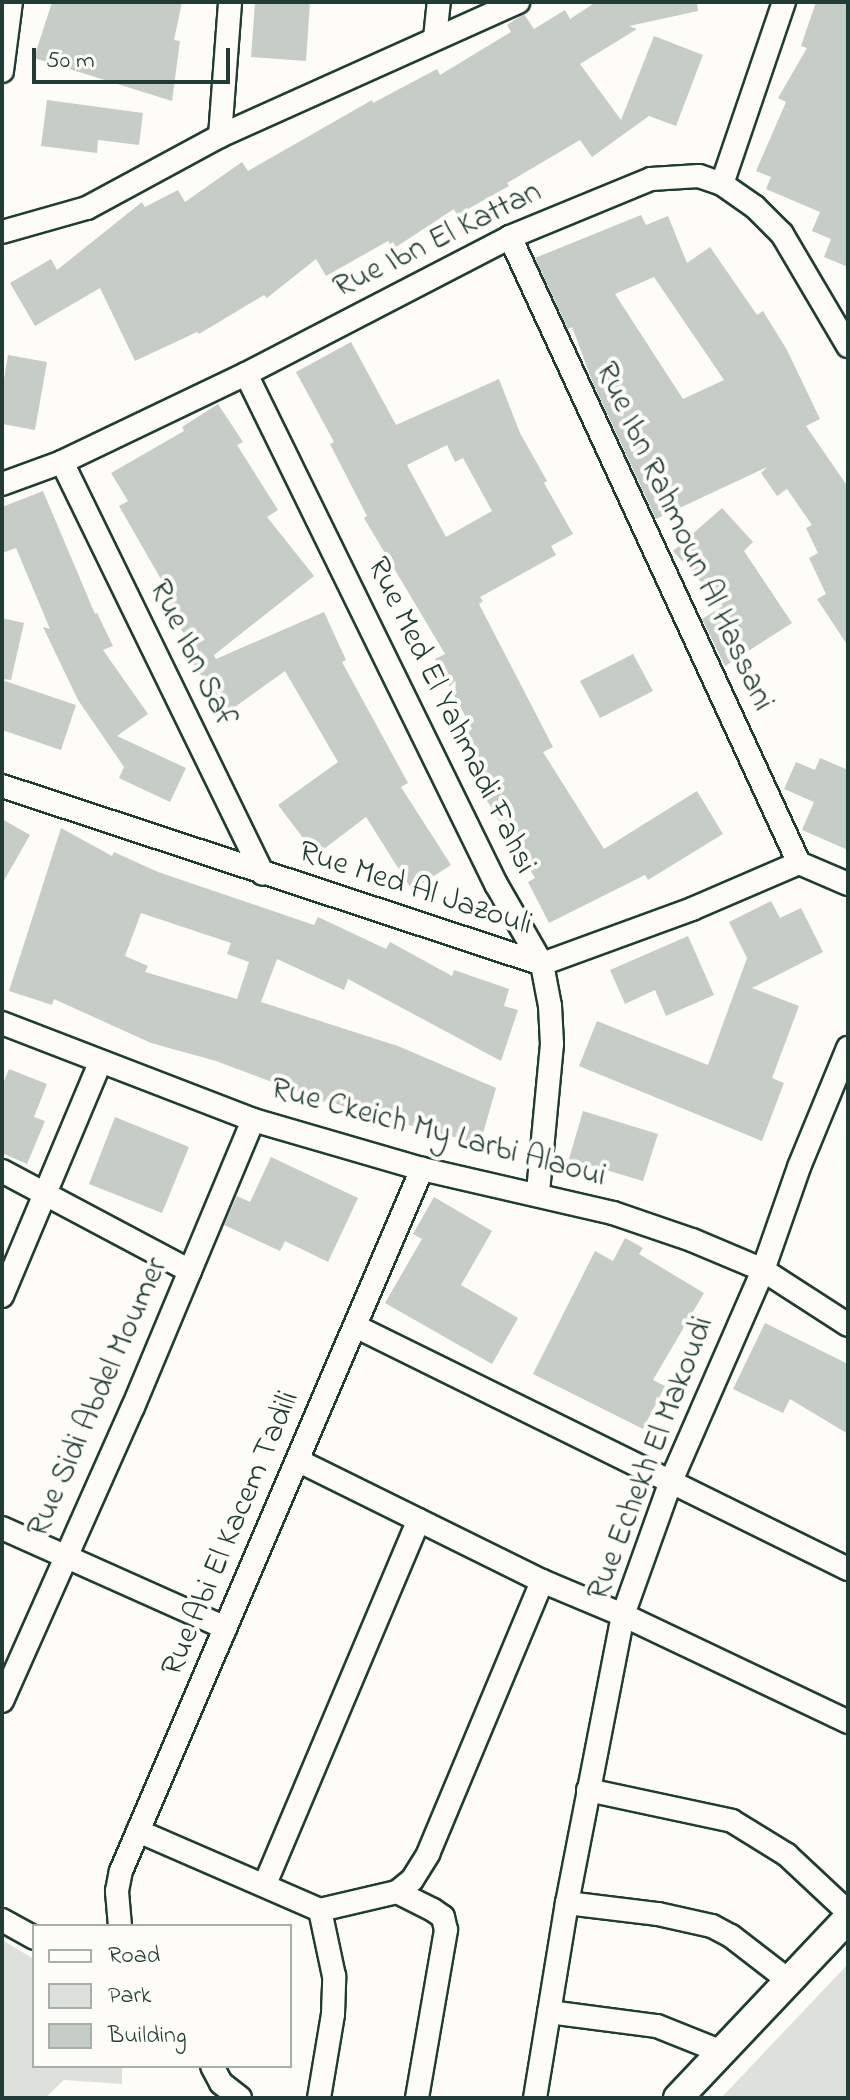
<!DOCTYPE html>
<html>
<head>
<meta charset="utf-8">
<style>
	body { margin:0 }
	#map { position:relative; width:850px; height:2100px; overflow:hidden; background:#fdfcf7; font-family:"Indie Flower",sans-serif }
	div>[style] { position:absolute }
	.green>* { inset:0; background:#dde0db }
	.building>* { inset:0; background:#c6cdc7 }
	.roads { filter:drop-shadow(2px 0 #1f3d34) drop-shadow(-2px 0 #1f3d34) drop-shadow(0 2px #1f3d34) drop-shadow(0 -2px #1f3d34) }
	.minor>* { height:22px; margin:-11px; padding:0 11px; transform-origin:11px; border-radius:11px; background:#fdfcf7 }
	.tertiary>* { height:28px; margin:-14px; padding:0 14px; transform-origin:14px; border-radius:14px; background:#fdfcf7 }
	span { translate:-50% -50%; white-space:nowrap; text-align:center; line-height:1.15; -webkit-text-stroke:8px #fdfcf7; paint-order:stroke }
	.street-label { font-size:32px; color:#1f3d34 }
	.frame { position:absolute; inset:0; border:4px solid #1f3d34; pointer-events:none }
	.legend { position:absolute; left:32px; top:1924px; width:260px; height:144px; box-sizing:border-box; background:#fdfcf7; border:2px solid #a4b0a9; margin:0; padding:10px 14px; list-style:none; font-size:24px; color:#1f3d34 }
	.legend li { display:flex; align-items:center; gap:16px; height:40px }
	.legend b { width:40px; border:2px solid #a4b0a9 }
	.scale { position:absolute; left:32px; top:48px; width:198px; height:36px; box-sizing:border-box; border:4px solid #1f3d34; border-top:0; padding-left:10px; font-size:24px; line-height:28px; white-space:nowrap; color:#1f3d34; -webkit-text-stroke:6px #fdfcf7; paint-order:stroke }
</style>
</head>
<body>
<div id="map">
	<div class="green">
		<i style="clip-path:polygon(2px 1940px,34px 1959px,34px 2066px,122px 2066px,122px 2084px,64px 2080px,45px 2098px,2px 2098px)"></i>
		<i style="clip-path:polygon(848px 1964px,848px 2098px,721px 2098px)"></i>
	</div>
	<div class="building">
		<i style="clip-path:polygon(52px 2px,182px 2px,174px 40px,180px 41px,172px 101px,34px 58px)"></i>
		<i style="clip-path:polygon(255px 2px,310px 2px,306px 61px,251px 57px)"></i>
		<i style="clip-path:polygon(596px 2px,697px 2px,698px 11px,629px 26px,637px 29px,580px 64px,621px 120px,654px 36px,703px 55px,676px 126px,649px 116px,592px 157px,580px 140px,507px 183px,509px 186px,457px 215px,454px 209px,393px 249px,388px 241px,326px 276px,316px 259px,267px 298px,264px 295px,199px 334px,197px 332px,135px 361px,100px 288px,35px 326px,10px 283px,51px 259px,57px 270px,142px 202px,145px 207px,178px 190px,185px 202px,242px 162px,248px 171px,372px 100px,373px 103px,437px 69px,440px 75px,511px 32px,507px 25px,524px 14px,534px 29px,565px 10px,570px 19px)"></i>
		<i style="clip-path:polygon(816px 2px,848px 2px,848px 267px,824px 257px,831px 239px,812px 231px,820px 212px,766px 189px,771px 177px,756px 171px,786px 102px,778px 98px,807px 48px,801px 46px)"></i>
		<i style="clip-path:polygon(47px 100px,143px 113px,139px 145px,98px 140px,97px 153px,41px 146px)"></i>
		<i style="clip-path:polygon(evenodd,641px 215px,646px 225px,668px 216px,687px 263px,710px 247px,757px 315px,763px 311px,787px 350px,820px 419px,806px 426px,848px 487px,848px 646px,817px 599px,826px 594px,809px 558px,818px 553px,806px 528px,812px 525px,787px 489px,777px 496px,761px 473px,767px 467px,656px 519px,593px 383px,572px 327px,568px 329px,535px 258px,641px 215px,654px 277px,724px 380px,683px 399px,615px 294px,654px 277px)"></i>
		<i style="clip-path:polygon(evenodd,351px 342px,396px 425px,499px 379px,520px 433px,547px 481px,544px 483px,573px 534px,551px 546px,556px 555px,480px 597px,483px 601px,479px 604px,553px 747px,543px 752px,604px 849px,697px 791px,723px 834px,648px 880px,645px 875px,549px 923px,528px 882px,535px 878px,484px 796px,491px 792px,462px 735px,472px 729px,435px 659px,445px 654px,364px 518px,367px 516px,330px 444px,334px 442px,296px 372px,351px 342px,447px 445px,455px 462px,463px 458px,492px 511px,446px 537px,407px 465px,447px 445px)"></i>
		<i style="clip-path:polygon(8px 355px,47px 362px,35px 430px,2px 424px,2px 391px)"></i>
		<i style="clip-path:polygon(218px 404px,243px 442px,237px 445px,278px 510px,267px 517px,314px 576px,214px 655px,216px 659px,324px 612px,346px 660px,342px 662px,408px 783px,401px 787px,451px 865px,412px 890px,366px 817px,316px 855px,278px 805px,338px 762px,285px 671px,228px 712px,188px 657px,195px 652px,167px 606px,174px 602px,119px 506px,128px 501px,111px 473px,184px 431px,182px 427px)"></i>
		<i style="clip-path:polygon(43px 491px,95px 614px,97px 613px,113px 646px,103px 650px,148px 714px,117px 736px,186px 768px,170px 802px,119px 778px,124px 767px,78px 700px,43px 627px,50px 629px,16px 548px,2px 553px,2px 507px)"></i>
		<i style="clip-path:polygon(722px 508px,753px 542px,744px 551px,792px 623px,725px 666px,702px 619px,723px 606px,673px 551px)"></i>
		<i style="clip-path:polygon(2px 618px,24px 623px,11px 680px,2px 679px)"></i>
		<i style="clip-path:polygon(633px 654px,653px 691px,600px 718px,580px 681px)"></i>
		<i style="clip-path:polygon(2px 680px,76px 705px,61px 750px,2px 730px)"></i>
		<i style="clip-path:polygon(820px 758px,848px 770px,848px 850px,802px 830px,814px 802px,784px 789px,796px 762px,815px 770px)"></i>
		<i style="clip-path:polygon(2px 819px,30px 835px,2px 884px)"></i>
		<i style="clip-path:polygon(evenodd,61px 828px,112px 856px,114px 852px,158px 872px,314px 925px,318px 917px,386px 949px,390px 942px,452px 976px,454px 970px,509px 989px,504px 1006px,518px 1010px,501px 1061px,348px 979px,344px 990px,277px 959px,261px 1002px,398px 1046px,496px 1088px,480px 1144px,398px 1122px,395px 1129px,326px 1099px,325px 1102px,216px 1061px,151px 1043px,54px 999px,52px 1005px,9px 991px,61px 828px,141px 913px,231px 943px,227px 954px,249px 962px,237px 999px,145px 972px,148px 966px,125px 956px,141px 913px)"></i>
		<i style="clip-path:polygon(771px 901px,780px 918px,801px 908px,823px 952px,752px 988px,799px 1006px,772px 1078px,784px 1083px,762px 1141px,579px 1066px,597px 1021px,708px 1065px,747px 958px,729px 922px)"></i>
		<i style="clip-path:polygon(688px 936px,714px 995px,666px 1016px,655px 990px,625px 1004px,610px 970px)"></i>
		<i style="clip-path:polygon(9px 1069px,47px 1084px,34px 1117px,45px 1121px,27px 1164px,2px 1153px,2px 1086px)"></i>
		<i style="clip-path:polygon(583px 1111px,658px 1134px,643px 1181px,569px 1159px)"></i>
		<i style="clip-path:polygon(115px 1117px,189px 1147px,162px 1213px,89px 1184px)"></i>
		<i style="clip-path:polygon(271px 1157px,358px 1198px,328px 1262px,285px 1241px,280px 1251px,224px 1225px,237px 1196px,250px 1202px)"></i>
		<i style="clip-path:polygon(434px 1197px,492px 1231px,461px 1285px,518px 1318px,492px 1364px,385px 1303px,422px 1239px,413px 1234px)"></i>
		<i style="clip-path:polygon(625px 1238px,643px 1248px,639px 1254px,704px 1293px,653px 1380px,665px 1386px,643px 1429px,533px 1374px,595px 1251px,613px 1261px)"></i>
		<i style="clip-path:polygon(765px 1323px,848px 1364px,848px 1434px,790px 1399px,783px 1413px,733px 1389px)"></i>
	</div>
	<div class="roads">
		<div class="minor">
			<i style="left:435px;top:38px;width:36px;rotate:-84deg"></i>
			<i style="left:2px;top:71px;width:70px;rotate:-82.6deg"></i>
			<i style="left:220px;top:136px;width:134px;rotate:-85.7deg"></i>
			<i style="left:722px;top:184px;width:192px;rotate:-71.2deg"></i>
			<i style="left:2px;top:232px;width:88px;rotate:-15.8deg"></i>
			<i style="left:87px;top:208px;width:151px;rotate:-28.4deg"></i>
			<i style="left:220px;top:136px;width:327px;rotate:-24.2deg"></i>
			<i style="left:510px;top:237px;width:689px;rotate:65.22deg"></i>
			<i style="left:246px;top:374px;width:568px;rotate:63.89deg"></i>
			<i style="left:496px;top:884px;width:92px;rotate:60.1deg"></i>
			<i style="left:542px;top:964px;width:43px;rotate:79.2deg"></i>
			<i style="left:550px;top:1006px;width:38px;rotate:87deg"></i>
			<i style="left:552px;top:1044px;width:150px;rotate:95.4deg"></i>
			<i style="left:62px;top:462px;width:458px;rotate:64deg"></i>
			<i style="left:2px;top:484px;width:64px;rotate:-20.1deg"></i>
			<i style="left:62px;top:462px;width:204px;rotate:-25.6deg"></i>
			<i style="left:246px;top:374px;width:297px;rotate:-27.4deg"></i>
			<i style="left:510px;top:237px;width:152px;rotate:-22.4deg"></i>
			<i style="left:651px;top:179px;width:48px;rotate:-3.6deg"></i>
			<i style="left:699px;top:176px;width:24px;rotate:19deg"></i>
			<i style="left:722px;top:184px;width:40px;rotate:34.9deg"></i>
			<i style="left:755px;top:207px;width:38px;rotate:45deg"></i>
			<i style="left:782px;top:234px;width:130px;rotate:59.5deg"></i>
			<i style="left:2px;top:786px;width:569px;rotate:18.24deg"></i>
			<i style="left:542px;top:964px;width:160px;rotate:-20.1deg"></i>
			<i style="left:692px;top:909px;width:116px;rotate:-23.3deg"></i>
			<i style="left:799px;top:863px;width:53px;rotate:23.2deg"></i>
			<i style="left:2px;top:1023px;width:269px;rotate:21.1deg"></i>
			<i style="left:253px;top:1120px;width:176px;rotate:16.2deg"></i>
			<i style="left:422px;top:1169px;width:196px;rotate:13deg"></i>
			<i style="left:613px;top:1213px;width:83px;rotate:18.9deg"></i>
			<i style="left:692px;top:1240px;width:77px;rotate:22.9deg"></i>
			<i style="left:763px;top:1270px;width:101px;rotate:32.9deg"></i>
			<i style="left:2px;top:1171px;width:213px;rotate:28deg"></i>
			<i style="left:2px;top:1296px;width:253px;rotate:-67.2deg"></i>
			<i style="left:357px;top:1327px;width:547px;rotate:26.24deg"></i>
			<i style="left:299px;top:1461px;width:271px;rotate:26.3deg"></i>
			<i style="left:542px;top:1581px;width:88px;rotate:22.8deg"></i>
			<i style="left:623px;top:1615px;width:249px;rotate:25.4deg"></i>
			<i style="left:2px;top:1528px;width:245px;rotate:24.1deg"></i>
			<i style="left:2px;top:1701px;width:322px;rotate:-66deg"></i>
			<i style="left:133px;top:1407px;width:311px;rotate:-67.3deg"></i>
			<i style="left:588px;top:1790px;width:147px;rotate:12.1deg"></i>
			<i style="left:732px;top:1821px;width:65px;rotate:31.7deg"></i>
			<i style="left:787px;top:1855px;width:83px;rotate:43.1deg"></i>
			<i style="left:138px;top:1831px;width:198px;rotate:23.5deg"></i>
			<i style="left:320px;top:1910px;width:79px;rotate:-13.2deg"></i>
			<i style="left:397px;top:1892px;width:19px;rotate:-39deg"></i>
			<i style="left:412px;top:1880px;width:31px;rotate:-58deg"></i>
			<i style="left:428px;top:1854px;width:296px;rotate:-67.3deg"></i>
			<i style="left:265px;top:1884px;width:395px;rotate:-67.1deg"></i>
			<i style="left:397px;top:1892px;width:40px;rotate:26.6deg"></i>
			<i style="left:433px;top:1910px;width:12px;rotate:35deg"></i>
			<i style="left:443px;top:1917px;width:13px;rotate:77deg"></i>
			<i style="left:446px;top:1930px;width:170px;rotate:99.8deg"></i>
			<i style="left:567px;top:1903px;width:92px;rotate:6.9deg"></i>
			<i style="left:658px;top:1914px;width:55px;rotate:12.5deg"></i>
			<i style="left:712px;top:1926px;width:21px;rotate:28deg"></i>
			<i style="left:731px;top:1936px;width:72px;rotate:37.7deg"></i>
			<i style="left:2px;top:1920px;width:37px;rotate:29deg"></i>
			<i style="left:120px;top:1926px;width:35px;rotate:-95deg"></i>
			<i style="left:117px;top:1891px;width:20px;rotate:-79deg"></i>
			<i style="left:121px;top:1871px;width:764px;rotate:-66.79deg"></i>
			<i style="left:549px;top:2012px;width:109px;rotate:7.4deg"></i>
			<i style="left:657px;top:2026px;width:70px;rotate:21.8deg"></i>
			<i style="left:212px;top:2066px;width:19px;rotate:62deg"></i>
			<i style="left:221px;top:2083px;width:24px;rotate:38deg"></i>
			<i style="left:319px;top:2098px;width:85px;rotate:-80.5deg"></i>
			<i style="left:333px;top:2014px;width:38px;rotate:-88deg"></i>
			<i style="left:334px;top:1976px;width:67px;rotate:-102deg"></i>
			<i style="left:535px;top:2098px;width:198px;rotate:-80.7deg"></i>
			<i style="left:567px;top:1903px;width:293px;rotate:-79deg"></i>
			<i style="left:623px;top:1615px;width:142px;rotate:-70.3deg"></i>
			<i style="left:671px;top:1481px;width:230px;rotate:-66.4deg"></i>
			<i style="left:763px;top:1270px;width:109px;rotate:-70.7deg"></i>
			<i style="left:799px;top:1167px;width:129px;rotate:-67.6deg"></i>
		</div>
		<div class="tertiary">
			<i style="left:678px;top:2098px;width:248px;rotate:-46.6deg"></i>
		</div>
	</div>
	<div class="street-label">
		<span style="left:438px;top:241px;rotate:-26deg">Rue Ibn El Kattan</span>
		<span style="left:683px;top:537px;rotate:65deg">Rue Ibn Rahmoun Al Hassani</span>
		<span style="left:191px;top:654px;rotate:64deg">Rue Ibn Saf</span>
		<span style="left:450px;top:716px;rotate:64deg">Rue Med El Yahmadi Fahsi</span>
		<span style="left:415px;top:890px;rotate:18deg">Rue Med Al Jazouli</span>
		<span style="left:438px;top:1134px;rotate:15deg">Rue Ckeich My Larbi Alaoui</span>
		<span style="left:99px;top:1398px;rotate:-66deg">Rue Sidi Abdel Moumer</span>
		<span style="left:652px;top:1459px;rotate:-69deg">Rue Echekh El Makoudi</span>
		<span style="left:232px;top:1534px;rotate:-67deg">Rue Abi El Kacem Tadili</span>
	</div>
	<div class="frame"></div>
	<ul class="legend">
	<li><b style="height:10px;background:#fdfcf7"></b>Road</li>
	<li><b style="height:22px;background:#dde0db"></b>Park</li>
	<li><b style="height:22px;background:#c6cdc7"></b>Building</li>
	</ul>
	<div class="scale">50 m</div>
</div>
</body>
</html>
